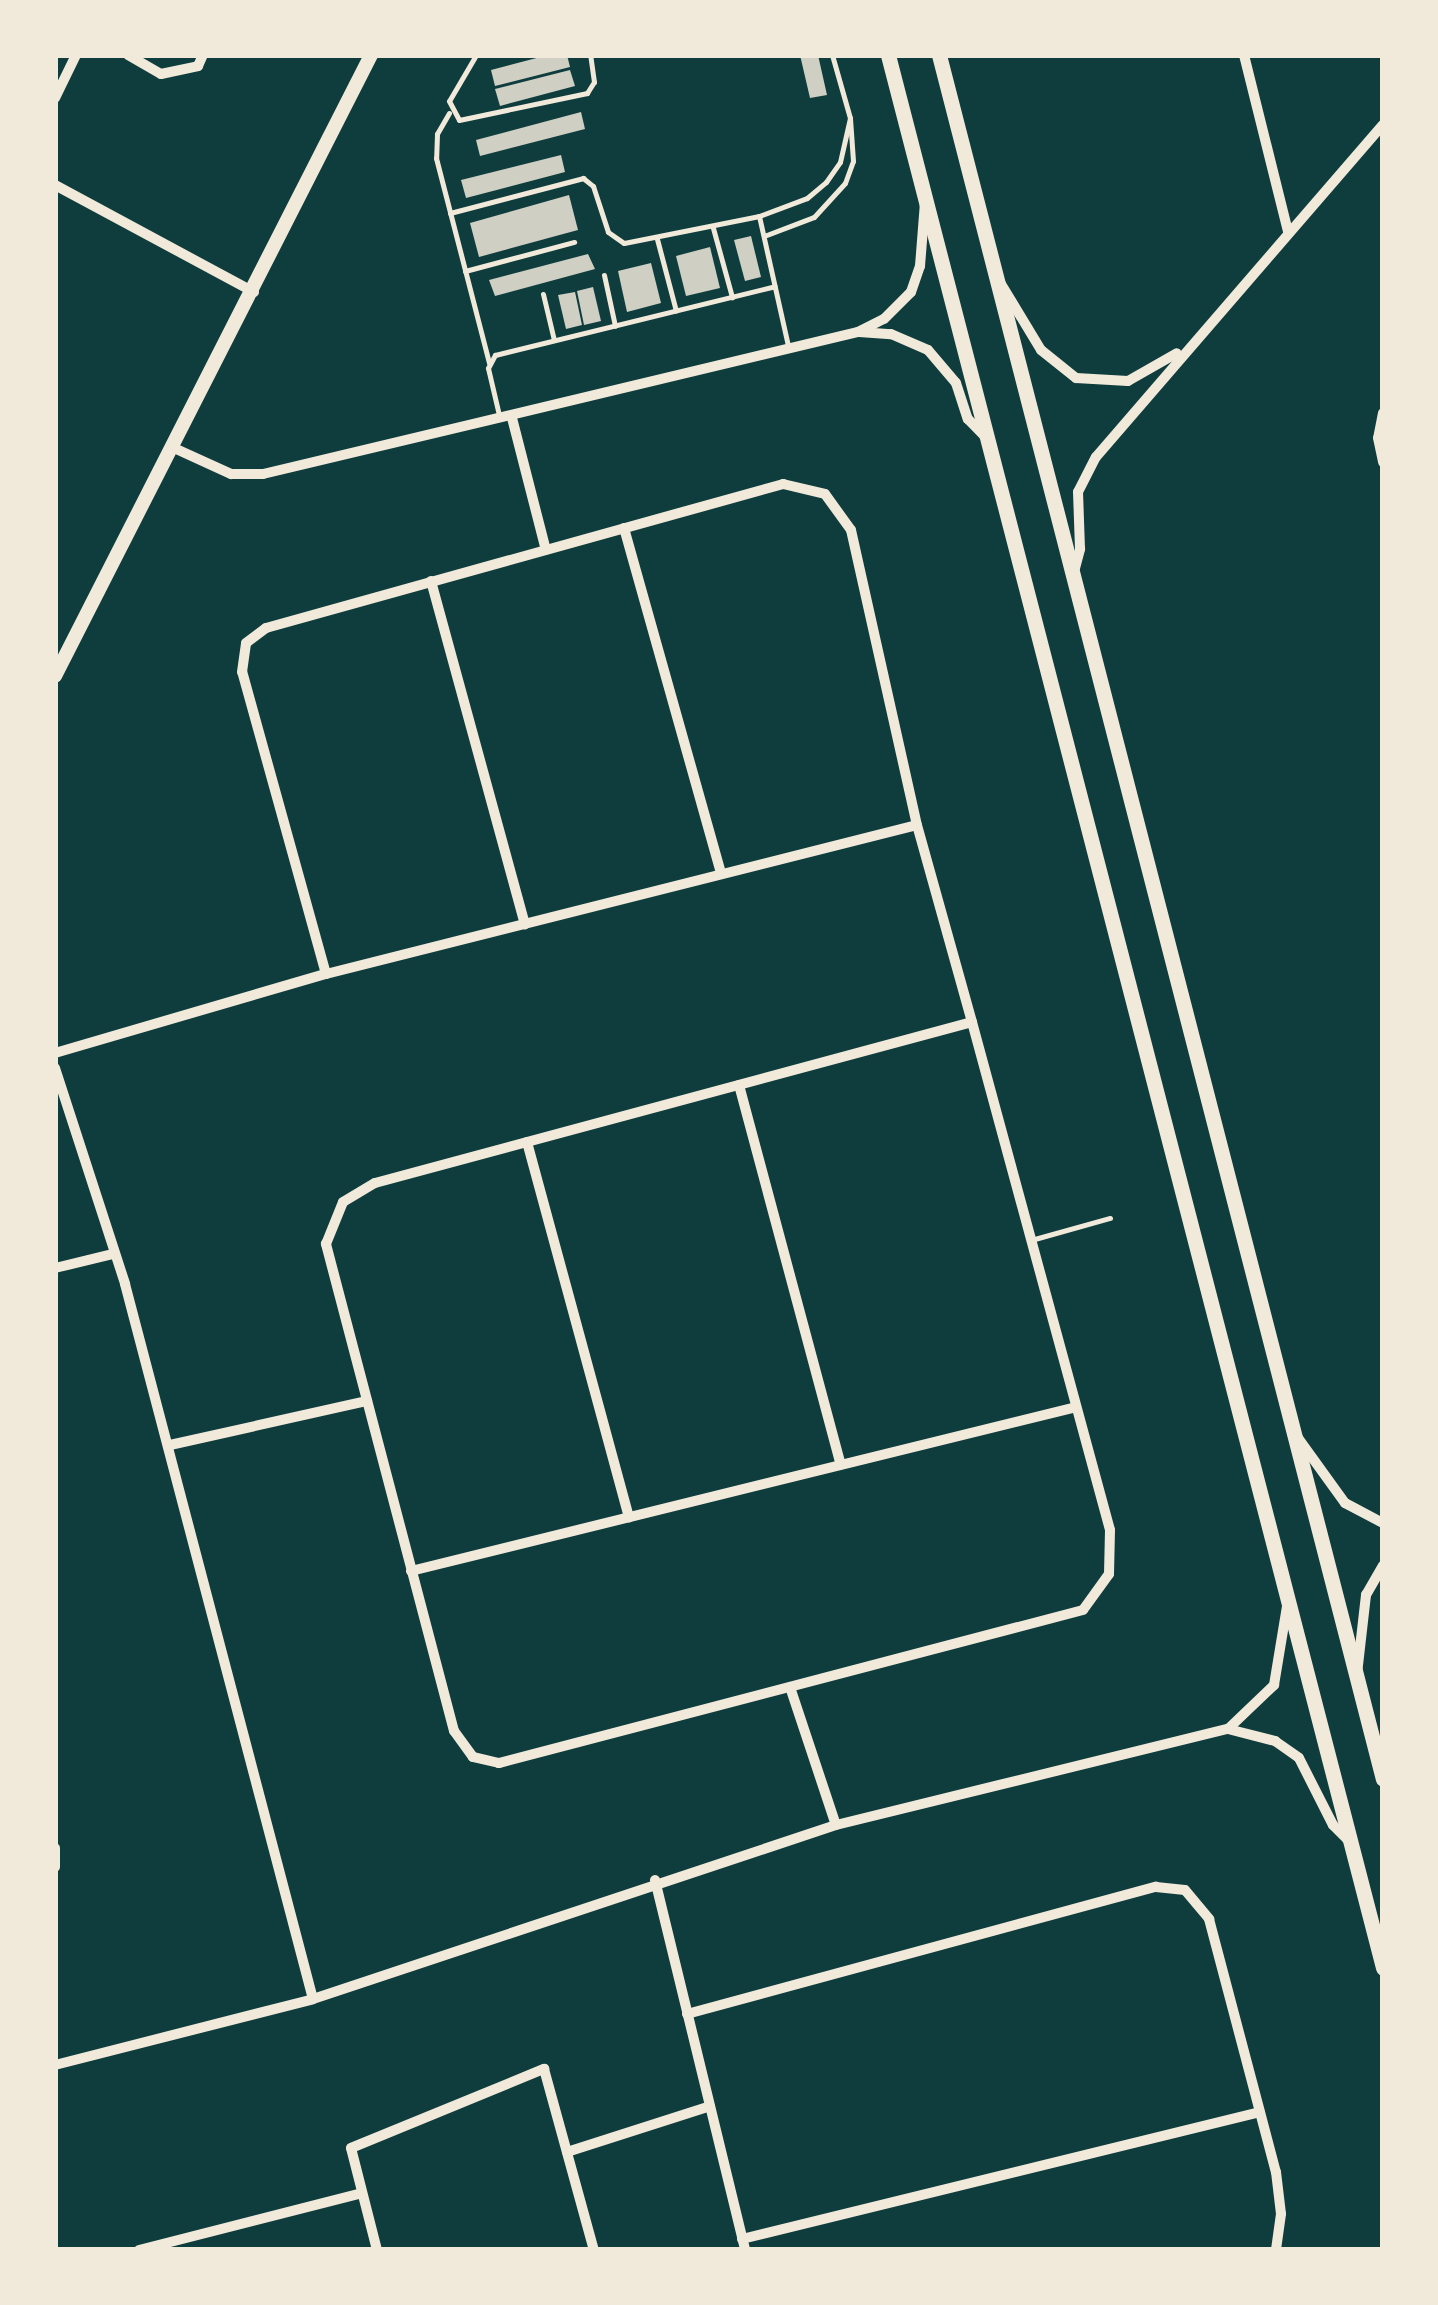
<!DOCTYPE html>
<html>
<head>
<meta charset="utf-8">
<style>
	body { margin:0 }
	#map { position:relative; width:1438px; height:2305px; overflow:hidden; background:#0f3d3e; font-family:"Fira Sans",sans-serif }
	div>[style] { position:absolute }
	.building>* { inset:0; background:#cfcfc3 }
	.service>* { height:5px; margin:-2.5px; padding:0 2.5px; transform-origin:2.5px; border-radius:2.5px; background:#f1e9da }
	.minor>* { height:10px; margin:-5px; padding:0 5px; transform-origin:5px; border-radius:5px; background:#f1e9da }
	.tertiary>* { height:14px; margin:-7px; padding:0 7px; transform-origin:7px; border-radius:7px; background:#f1e9da }
	.secondary>* { height:15px; margin:-7.5px; padding:0 7.5px; transform-origin:7.5px; border-radius:7.5px; background:#f1e9da }
	span { translate:-50% -50%; white-space:nowrap; text-align:center; line-height:1.15; -webkit-text-stroke:10px #f1e9da; paint-order:stroke }
	.frame { position:absolute; inset:0; border:58px solid #f1e9da; pointer-events:none }
</style>
</head>
<body>
<div id="map">
	<div class="building">
		<i style="clip-path:polygon(548px 55px,567px 55px,570px 67px,495px 86px,491px 70px)"></i>
		<i style="clip-path:polygon(800px 55px,818px 55px,827px 95px,810px 98px)"></i>
		<i style="clip-path:polygon(570px 70px,575px 86px,500px 106px,495px 89px)"></i>
		<i style="clip-path:polygon(581px 112px,585px 129px,480px 156px,476px 140px)"></i>
		<i style="clip-path:polygon(561px 155px,565px 172px,466px 198px,461px 180px)"></i>
		<i style="clip-path:polygon(569px 195px,578px 230px,479px 257px,470px 223px)"></i>
		<i style="clip-path:polygon(751px 236px,761px 277px,745px 281px,734px 240px)"></i>
		<i style="clip-path:polygon(710px 247px,720px 288px,686px 296px,676px 256px)"></i>
		<i style="clip-path:polygon(588px 254px,595px 269px,495px 296px,489px 280px)"></i>
		<i style="clip-path:polygon(651px 263px,661px 303px,627px 312px,618px 271px)"></i>
		<i style="clip-path:polygon(593px 287px,601px 321px,584px 325px,577px 291px)"></i>
		<i style="clip-path:polygon(575px 292px,582px 325px,566px 329px,558px 295px)"></i>
	</div>
	<div class="service">
		<i style="left:476px;top:55px;width:53px;rotate:120.4deg"></i>
		<i style="left:449px;top:101px;width:21px;rotate:62deg"></i>
		<i style="left:459px;top:120px;width:131px;rotate:-11.9deg"></i>
		<i style="left:587px;top:93px;width:13px;rotate:-58deg"></i>
		<i style="left:594px;top:82px;width:27px;rotate:-98deg"></i>
		<i style="left:449px;top:113px;width:24px;rotate:120deg"></i>
		<i style="left:437px;top:134px;width:24px;rotate:92deg"></i>
		<i style="left:436px;top:158px;width:212px;rotate:75.5deg"></i>
		<i style="left:450px;top:213px;width:138px;rotate:-14.7deg"></i>
		<i style="left:583px;top:178px;width:13px;rotate:39deg"></i>
		<i style="left:593px;top:186px;width:48px;rotate:71.9deg"></i>
		<i style="left:608px;top:232px;width:19px;rotate:35deg"></i>
		<i style="left:624px;top:243px;width:138px;rotate:-11.3deg"></i>
		<i style="left:759px;top:216px;width:51px;rotate:-20.6deg"></i>
		<i style="left:807px;top:198px;width:25px;rotate:-40deg"></i>
		<i style="left:826px;top:182px;width:24px;rotate:-55deg"></i>
		<i style="left:840px;top:162px;width:45px;rotate:-77.2deg"></i>
		<i style="left:759px;top:216px;width:133px;rotate:77.4deg"></i>
		<i style="left:713px;top:228px;width:72px;rotate:74.6deg"></i>
		<i style="left:764px;top:236px;width:53px;rotate:-20.8deg"></i>
		<i style="left:814px;top:217px;width:46px;rotate:-47.6deg"></i>
		<i style="left:845px;top:183px;width:23px;rotate:-70deg"></i>
		<i style="left:853px;top:161px;width:43px;rotate:-94deg"></i>
		<i style="left:850px;top:118px;width:66px;rotate:-105.9deg"></i>
		<i style="left:657px;top:239px;width:74px;rotate:75.2deg"></i>
		<i style="left:465px;top:271px;width:113px;rotate:-14.9deg"></i>
		<i style="left:604px;top:275px;width:52px;rotate:77.8deg"></i>
		<i style="left:543px;top:294px;width:47px;rotate:76.6deg"></i>
		<i style="left:499px;top:415px;width:48px;rotate:-103.2deg"></i>
		<i style="left:488px;top:368px;width:15px;rotate:-62deg"></i>
		<i style="left:495px;top:355px;width:288px;rotate:-13.8deg"></i>
		<i style="left:1031px;top:1240px;width:82px;rotate:-15.6deg"></i>
	</div>
	<div class="minor">
		<i style="left:128px;top:55px;width:38px;rotate:30deg"></i>
		<i style="left:161px;top:74px;width:38px;rotate:-12deg"></i>
		<i style="left:198px;top:66px;width:12px;rotate:-66deg"></i>
		<i style="left:1244px;top:55px;width:181px;rotate:76deg"></i>
		<i style="left:55px;top:98px;width:48px;rotate:-64deg"></i>
		<i style="left:55px;top:185px;width:226px;rotate:28.3deg"></i>
		<i style="left:998px;top:279px;width:83px;rotate:58.8deg"></i>
		<i style="left:1041px;top:350px;width:45px;rotate:38.7deg"></i>
		<i style="left:1076px;top:378px;width:52px;rotate:3.3deg"></i>
		<i style="left:1128px;top:381px;width:56px;rotate:-29.7deg"></i>
		<i style="left:859px;top:332px;width:32px;rotate:4deg"></i>
		<i style="left:891px;top:334px;width:40px;rotate:23.4deg"></i>
		<i style="left:928px;top:350px;width:43px;rotate:49.7deg"></i>
		<i style="left:956px;top:383px;width:38px;rotate:72deg"></i>
		<i style="left:968px;top:419px;width:28px;rotate:46deg"></i>
		<i style="left:1383px;top:413px;width:25px;rotate:101deg"></i>
		<i style="left:1378px;top:438px;width:25px;rotate:78deg"></i>
		<i style="left:512px;top:418px;width:136px;rotate:75.6deg"></i>
		<i style="left:174px;top:448px;width:63px;rotate:24.5deg"></i>
		<i style="left:231px;top:474px;width:32px"></i>
		<i style="left:263px;top:474px;width:612px;rotate:-13.42deg"></i>
		<i style="left:858px;top:332px;width:29px;rotate:-27deg"></i>
		<i style="left:884px;top:319px;width:38px;rotate:-45deg"></i>
		<i style="left:911px;top:292px;width:28px;rotate:-71deg"></i>
		<i style="left:920px;top:266px;width:64px;rotate:-85.5deg"></i>
		<i style="left:624px;top:528px;width:359px;rotate:74.3deg"></i>
		<i style="left:1074px;top:572px;width:24px;rotate:-75deg"></i>
		<i style="left:1080px;top:549px;width:57px;rotate:-92deg"></i>
		<i style="left:1078px;top:492px;width:39px;rotate:-63deg"></i>
		<i style="left:1096px;top:457px;width:439px;rotate:-49.2deg"></i>
		<i style="left:431px;top:581px;width:356px;rotate:74.7deg"></i>
		<i style="left:326px;top:974px;width:313px;rotate:-105.5deg"></i>
		<i style="left:242px;top:672px;width:29px;rotate:-82deg"></i>
		<i style="left:246px;top:643px;width:25px;rotate:-37deg"></i>
		<i style="left:266px;top:628px;width:537px;rotate:-15.56deg"></i>
		<i style="left:783px;top:484px;width:43px;rotate:13.4deg"></i>
		<i style="left:825px;top:494px;width:44px;rotate:54.2deg"></i>
		<i style="left:851px;top:530px;width:302px;rotate:77.4deg"></i>
		<i style="left:917px;top:825px;width:205px;rotate:74.4deg"></i>
		<i style="left:972px;top:1022px;width:526px;rotate:74.8deg"></i>
		<i style="left:1110px;top:1530px;width:44px;rotate:91.3deg"></i>
		<i style="left:1109px;top:1574px;width:44px;rotate:125.8deg"></i>
		<i style="left:1083px;top:1610px;width:604px;rotate:165.32deg"></i>
		<i style="left:499px;top:1763px;width:27px;rotate:-167deg"></i>
		<i style="left:473px;top:1757px;width:32px;rotate:-126deg"></i>
		<i style="left:454px;top:1731px;width:504px;rotate:-104.73deg"></i>
		<i style="left:326px;top:1244px;width:45px;rotate:-68deg"></i>
		<i style="left:343px;top:1202px;width:37px;rotate:-31deg"></i>
		<i style="left:375px;top:1183px;width:618px;rotate:-15.09deg"></i>
		<i style="left:55px;top:1053px;width:282px;rotate:-16.3deg"></i>
		<i style="left:326px;top:974px;width:609px;rotate:-14.15deg"></i>
		<i style="left:55px;top:1068px;width:227px;rotate:72deg"></i>
		<i style="left:125px;top:1284px;width:739px;rotate:75.27deg"></i>
		<i style="left:739px;top:1085px;width:393px;rotate:75deg"></i>
		<i style="left:527px;top:1142px;width:389px;rotate:74.8deg"></i>
		<i style="left:55px;top:1268px;width:60px;rotate:-13.6deg"></i>
		<i style="left:1293px;top:1431px;width:89px;rotate:54.2deg"></i>
		<i style="left:1345px;top:1503px;width:43px;rotate:27.8deg"></i>
		<i style="left:170px;top:1445px;width:202px;rotate:-12.6deg"></i>
		<i style="left:411px;top:1571px;width:685px;rotate:-13.85deg"></i>
		<i style="left:1357px;top:1674px;width:80px;rotate:-83.5deg"></i>
		<i style="left:1366px;top:1595px;width:34px;rotate:-60deg"></i>
		<i style="left:790px;top:1687px;width:145px;rotate:71.6deg"></i>
		<i style="left:1228px;top:1729px;width:49px;rotate:14.3deg"></i>
		<i style="left:1275px;top:1741px;width:29px;rotate:35deg"></i>
		<i style="left:1299px;top:1758px;width:75px;rotate:63.1deg"></i>
		<i style="left:1333px;top:1825px;width:25px;rotate:45deg"></i>
		<i style="left:55px;top:1848px;width:19px;rotate:90deg"></i>
		<i style="left:655px;top:1880px;width:381px;rotate:76.3deg"></i>
		<i style="left:687px;top:2014px;width:486px;rotate:-15.2deg"></i>
		<i style="left:1156px;top:1887px;width:29px;rotate:6deg"></i>
		<i style="left:1185px;top:1890px;width:38px;rotate:50deg"></i>
		<i style="left:1209px;top:1919px;width:262px;rotate:75.2deg"></i>
		<i style="left:1276px;top:2172px;width:42px;rotate:83.2deg"></i>
		<i style="left:1281px;top:2214px;width:36px;rotate:98deg"></i>
		<i style="left:55px;top:2065px;width:266px;rotate:-14.3deg"></i>
		<i style="left:313px;top:1999px;width:551px;rotate:-18.4deg"></i>
		<i style="left:836px;top:1825px;width:404px;rotate:-13.8deg"></i>
		<i style="left:1228px;top:1729px;width:64px;rotate:-43.7deg"></i>
		<i style="left:1274px;top:1685px;width:86px;rotate:-80.6deg"></i>
		<i style="left:567px;top:2152px;width:150px;rotate:-17.8deg"></i>
		<i style="left:742px;top:2239px;width:533px;rotate:-13.78deg"></i>
		<i style="left:139px;top:2250px;width:230px;rotate:-14.3deg"></i>
		<i style="left:377px;top:2250px;width:105px;rotate:-104.3deg"></i>
		<i style="left:351px;top:2148px;width:209px;rotate:-22.3deg"></i>
		<i style="left:544px;top:2069px;width:188px;rotate:74.6deg"></i>
	</div>
	<div class="tertiary">
		<i style="left:55px;top:676px;width:697px;rotate:-63.03deg"></i>
	</div>
	<div class="secondary">
		<i style="left:888px;top:55px;width:1976px;rotate:75.49deg"></i>
		<i style="left:939px;top:55px;width:1780px;rotate:75.56deg"></i>
	</div>
	<div class="frame"></div>
</div>
</body>
</html>
